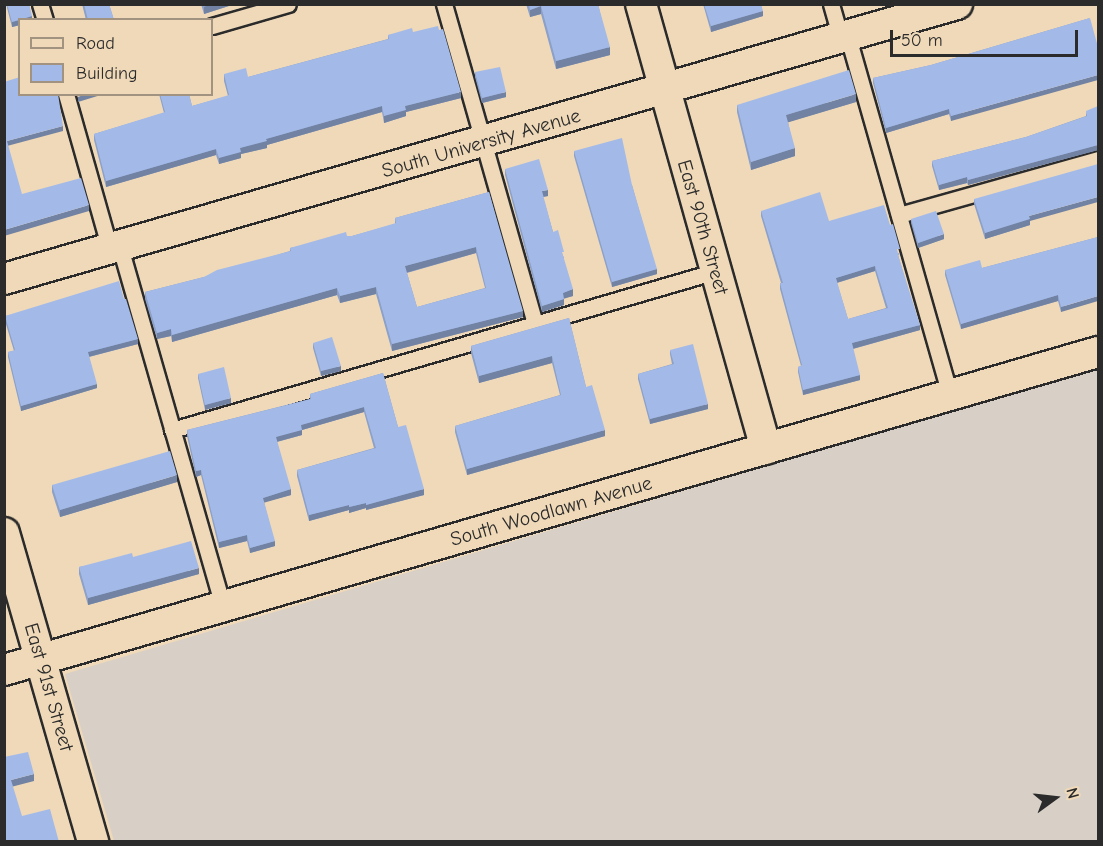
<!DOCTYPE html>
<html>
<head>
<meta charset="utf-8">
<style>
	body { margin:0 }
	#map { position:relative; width:1103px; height:846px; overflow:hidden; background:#efd9b8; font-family:"Comic Neue",sans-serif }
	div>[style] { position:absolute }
	.built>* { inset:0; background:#d8d0c6 }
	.roads { filter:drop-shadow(2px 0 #2b2b2b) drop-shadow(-2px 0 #2b2b2b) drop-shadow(0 2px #2b2b2b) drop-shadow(0 -2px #2b2b2b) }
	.lane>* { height:15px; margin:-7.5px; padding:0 7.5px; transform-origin:7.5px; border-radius:7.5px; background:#efd9b8 }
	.street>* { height:30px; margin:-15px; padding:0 15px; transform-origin:15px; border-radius:15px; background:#efd9b8 }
	.wall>* { inset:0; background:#8ca0c8 }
	.shaded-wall>* { inset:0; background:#7282a2 }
	.building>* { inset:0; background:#a3bae8 }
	span { translate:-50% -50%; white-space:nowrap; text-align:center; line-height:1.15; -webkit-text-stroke:5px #efd9b8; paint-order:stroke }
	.street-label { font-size:20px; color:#2b2b2b }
	.frame { position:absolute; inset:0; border:6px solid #2b2b2b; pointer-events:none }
	.legend { position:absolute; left:18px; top:18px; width:195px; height:78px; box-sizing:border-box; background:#efd9b8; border:2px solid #a19380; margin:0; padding:8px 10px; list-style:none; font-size:18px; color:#2b2b2b }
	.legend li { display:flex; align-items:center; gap:12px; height:30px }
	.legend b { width:30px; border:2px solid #a19380 }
	.north { position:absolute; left:1025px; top:768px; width:60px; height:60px; -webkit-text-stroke:4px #efd9b8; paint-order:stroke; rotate:75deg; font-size:16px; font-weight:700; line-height:24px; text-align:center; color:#2b2b2b }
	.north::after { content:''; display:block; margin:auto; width:21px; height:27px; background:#2b2b2b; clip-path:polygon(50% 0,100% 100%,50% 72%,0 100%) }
	.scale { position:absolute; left:890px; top:30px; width:188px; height:27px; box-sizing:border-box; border:3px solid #2b2b2b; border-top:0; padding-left:8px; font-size:18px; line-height:21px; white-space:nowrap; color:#2b2b2b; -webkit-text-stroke:4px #efd9b8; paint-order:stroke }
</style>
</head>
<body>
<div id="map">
	<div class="built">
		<i style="clip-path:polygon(1098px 368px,1098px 841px,114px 841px,65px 674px)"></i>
	</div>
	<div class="roads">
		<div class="lane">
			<i style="left:40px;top:4px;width:17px;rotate:73deg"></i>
			<i style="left:444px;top:4px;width:333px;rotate:74.1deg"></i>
			<i style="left:831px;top:4px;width:36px;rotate:74deg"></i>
			<i style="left:212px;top:26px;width:79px;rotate:-16.1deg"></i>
			<i style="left:848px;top:37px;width:372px;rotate:74.1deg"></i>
			<i style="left:66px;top:94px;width:161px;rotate:74.2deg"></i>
			<i style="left:899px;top:215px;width:207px;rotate:-15.7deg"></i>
			<i style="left:120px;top:247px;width:373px;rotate:74deg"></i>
			<i style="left:172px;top:430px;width:567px;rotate:-16.29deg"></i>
		</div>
		<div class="street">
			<i style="left:641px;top:4px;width:462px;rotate:74.3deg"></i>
			<i style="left:4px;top:279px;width:992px;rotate:-16.1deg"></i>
			<i style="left:4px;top:533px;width:322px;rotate:73.9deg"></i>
			<i style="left:4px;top:670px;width:1139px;rotate:-16.21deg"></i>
		</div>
	</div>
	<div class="wall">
		<i style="clip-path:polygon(6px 4px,29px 4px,32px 20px,20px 20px,20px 25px,12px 27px)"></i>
		<i style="clip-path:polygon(82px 4px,109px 4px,114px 20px,86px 20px)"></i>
		<i style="clip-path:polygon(201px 4px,235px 4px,204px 14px)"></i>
		<i style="clip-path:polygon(526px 4px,598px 4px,610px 55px,556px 69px,541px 14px,530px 17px)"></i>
		<i style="clip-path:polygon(703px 4px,761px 4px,763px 16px,711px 32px)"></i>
		<i style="clip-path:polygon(1090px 18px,951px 121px,949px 114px,886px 133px,873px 83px,873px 78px,931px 65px)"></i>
		<i style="clip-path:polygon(413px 32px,461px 98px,406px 112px,406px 116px,384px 123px,382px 112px,267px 145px,267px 148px,241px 154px,241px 158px,219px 164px,216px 155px,106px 187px,94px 140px,94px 134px,164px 113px,159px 94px,189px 94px,192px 106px,228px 96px,224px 81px,224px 74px,248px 77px,388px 39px,388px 35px)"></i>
		<i style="clip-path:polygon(475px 72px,506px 97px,482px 103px,475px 77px)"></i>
		<i style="clip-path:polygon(856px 102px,788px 122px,795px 156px,751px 170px,737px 112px,737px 105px)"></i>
		<i style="clip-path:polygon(1086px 111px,1098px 150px,968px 185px,967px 183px,939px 190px,932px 166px,932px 161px,1026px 137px,1086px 116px)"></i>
		<i style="clip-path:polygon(574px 151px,632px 185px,657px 274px,612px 287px,574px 156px)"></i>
		<i style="clip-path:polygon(505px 169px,548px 196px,543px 197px,553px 232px,564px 258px,563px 258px,573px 296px,564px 298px,564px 305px,542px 312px,505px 175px)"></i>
		<i style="clip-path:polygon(evenodd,489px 192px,523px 317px,392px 351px,376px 294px,340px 303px,337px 295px,172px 342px,171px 336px,157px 339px,145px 299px,145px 292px,204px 277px,290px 251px,290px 248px,347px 236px,352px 236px,395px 224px,395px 218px,489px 192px,476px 253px,485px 288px,417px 307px,407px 273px,476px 253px)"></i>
		<i style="clip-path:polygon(974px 199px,1030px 221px,1030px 225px,985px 239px,974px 204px)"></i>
		<i style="clip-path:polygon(evenodd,761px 211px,829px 221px,900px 254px,898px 255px,920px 330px,853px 349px,860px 380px,803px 395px,798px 372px,798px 367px,801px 366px,780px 289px,780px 283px,781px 283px,761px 216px,761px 211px,875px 271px,886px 308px,848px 319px,837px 283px,875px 271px)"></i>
		<i style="clip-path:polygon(911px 219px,944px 239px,918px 248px,911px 223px)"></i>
		<i style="clip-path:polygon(1098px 237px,1061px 312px,1058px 301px,961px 329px,945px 275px,945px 270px,982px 268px)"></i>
		<i style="clip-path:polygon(124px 299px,138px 344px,89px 357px,97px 388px,21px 411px,8px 357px,8px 352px,14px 351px,5px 321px,5px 316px)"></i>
		<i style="clip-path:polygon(569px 318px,586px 387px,605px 436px,467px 475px,455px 432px,455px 426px,560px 395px,552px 363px,479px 383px,471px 353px,471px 346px)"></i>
		<i style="clip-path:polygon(313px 343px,341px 371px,321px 376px,313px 348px)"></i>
		<i style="clip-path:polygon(670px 350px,708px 409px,650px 424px,638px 379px,638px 374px,672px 364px,670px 354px)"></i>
		<i style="clip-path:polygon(383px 373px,398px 427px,424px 495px,366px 510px,366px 508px,349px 513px,349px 510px,309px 521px,297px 476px,297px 470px,374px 448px,364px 412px,302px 430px,302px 435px,277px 442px,291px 495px,264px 502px,275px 546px,250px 553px,247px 541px,219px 548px,201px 475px,196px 477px,187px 436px,187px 430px,310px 399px,310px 394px)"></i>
		<i style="clip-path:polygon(198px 374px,231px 403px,205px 410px,198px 378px)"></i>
		<i style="clip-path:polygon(177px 482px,60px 517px,52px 492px,52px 485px)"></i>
		<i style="clip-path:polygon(133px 557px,199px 574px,88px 605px,79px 574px,79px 567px)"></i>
	</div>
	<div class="shaded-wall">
		<i style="clip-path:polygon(211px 4px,235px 4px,204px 14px,204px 7px)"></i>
		<i style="clip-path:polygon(541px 6px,541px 14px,530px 17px,530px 10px)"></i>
		<i style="clip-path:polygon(763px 11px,763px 16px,711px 32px,711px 26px)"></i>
		<i style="clip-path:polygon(32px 16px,32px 20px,21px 20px)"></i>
		<i style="clip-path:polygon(20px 20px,20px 25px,12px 27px,12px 22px)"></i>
		<i style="clip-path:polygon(610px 47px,610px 55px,556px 69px,556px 61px)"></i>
		<i style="clip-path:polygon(1098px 75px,1098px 80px,951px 121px,951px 116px)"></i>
		<i style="clip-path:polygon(461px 92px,461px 98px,406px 112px,406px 116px,384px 123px,384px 116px,405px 106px)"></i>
		<i style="clip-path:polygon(506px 92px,506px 97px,482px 103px,482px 98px)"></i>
		<i style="clip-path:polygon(86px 94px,104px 94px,78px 102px,78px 97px)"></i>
		<i style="clip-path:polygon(856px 94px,856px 102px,786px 123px,786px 115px)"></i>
		<i style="clip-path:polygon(382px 106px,382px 112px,267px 145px,267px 148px,241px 154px,241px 158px,219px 164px,219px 158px,240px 148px,266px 139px)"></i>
		<i style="clip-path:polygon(949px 109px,949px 114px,886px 133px,886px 128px)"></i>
		<i style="clip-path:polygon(63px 126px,63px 131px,7px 146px,7px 141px)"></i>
		<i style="clip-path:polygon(1098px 145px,1098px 150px,968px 185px,968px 180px)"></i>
		<i style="clip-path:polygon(795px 148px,795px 156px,751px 170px,751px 162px)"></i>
		<i style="clip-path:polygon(216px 149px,216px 155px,106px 187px,106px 181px)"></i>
		<i style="clip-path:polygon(967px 177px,967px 183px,939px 190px,939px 185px)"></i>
		<i style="clip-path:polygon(548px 190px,548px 196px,542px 197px,542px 191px)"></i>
		<i style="clip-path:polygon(1098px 197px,1098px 202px,1030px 221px,1030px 225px,985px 239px,985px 233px,1029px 216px)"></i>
		<i style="clip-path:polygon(89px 205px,89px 211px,4px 236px,4px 230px)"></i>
		<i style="clip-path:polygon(944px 234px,944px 239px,918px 248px,918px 243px)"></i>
		<i style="clip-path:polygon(476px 247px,476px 253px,405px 273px,405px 266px)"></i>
		<i style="clip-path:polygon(875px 266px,875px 271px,836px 283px,836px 278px)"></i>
		<i style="clip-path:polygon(657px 269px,657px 274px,612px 287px,612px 282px)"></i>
		<i style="clip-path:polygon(376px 287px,376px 294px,340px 303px,340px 296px)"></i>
		<i style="clip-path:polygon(337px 288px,337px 295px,172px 342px,172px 335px)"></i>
		<i style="clip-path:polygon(573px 289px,573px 296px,563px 299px,563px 293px)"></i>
		<i style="clip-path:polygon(1058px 295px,1058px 301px,961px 329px,961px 324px)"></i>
		<i style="clip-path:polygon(1098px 296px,1098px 301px,1061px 312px,1061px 307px)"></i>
		<i style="clip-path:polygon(564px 299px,564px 305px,542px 312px,542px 306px)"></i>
		<i style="clip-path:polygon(523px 311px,523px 317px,392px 351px,392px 344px)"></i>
		<i style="clip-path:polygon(920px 325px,920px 330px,852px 349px,852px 343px)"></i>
		<i style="clip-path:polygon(171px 329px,171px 336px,157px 339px,157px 333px)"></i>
		<i style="clip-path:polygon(138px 339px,138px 344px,88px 357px,88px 352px)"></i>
		<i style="clip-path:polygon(552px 356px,552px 363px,479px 383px,479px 376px)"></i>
		<i style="clip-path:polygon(341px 366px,341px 371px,321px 376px,321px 371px)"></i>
		<i style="clip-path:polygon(860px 375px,860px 380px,803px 395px,803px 390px)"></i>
		<i style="clip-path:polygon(97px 384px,97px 388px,21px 411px,21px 406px)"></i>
		<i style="clip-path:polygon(231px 398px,231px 403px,205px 410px,205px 405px)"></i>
		<i style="clip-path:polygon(708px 404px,708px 409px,650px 424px,650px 419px)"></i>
		<i style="clip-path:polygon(364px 407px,364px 412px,302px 430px,302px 435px,276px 442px,276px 437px,301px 425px)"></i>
		<i style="clip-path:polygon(605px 430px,605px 436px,467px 475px,467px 469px)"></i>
		<i style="clip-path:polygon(201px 470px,201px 475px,196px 477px,196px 471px)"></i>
		<i style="clip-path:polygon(177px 475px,177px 482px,60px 517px,60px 510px)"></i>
		<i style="clip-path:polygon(291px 489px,291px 495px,263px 503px,263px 498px)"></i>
		<i style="clip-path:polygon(424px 489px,424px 495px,366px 510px,366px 505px)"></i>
		<i style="clip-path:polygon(366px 503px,366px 508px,349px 513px,349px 507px)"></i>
		<i style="clip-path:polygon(349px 505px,349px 510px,309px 521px,309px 515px)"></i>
		<i style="clip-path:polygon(247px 535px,247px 541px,219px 548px,219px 542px)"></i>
		<i style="clip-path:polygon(275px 541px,275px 546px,250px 553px,250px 548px)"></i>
		<i style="clip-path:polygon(199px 568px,199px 574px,88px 605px,88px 598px)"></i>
		<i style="clip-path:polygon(34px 774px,34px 781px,11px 787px,11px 780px)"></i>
	</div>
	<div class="building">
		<i style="clip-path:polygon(7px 4px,29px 4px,32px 16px,12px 22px)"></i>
		<i style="clip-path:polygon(84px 4px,109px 4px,114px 20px,88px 20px)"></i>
		<i style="clip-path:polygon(529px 4px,598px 4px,610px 47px,556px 61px,541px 6px,530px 10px)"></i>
		<i style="clip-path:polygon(704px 4px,761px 4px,763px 11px,711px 26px)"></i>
		<i style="clip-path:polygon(1090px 18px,1098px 47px,1098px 75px,951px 116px,949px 109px,886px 128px,873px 78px,931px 65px)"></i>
		<i style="clip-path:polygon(438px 26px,439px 30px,443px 29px,461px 92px,405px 106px,406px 110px,384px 116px,382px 106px,266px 139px,267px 141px,240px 148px,241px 152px,219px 158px,216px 149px,106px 181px,94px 134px,165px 112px,160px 94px,189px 94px,192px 106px,229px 95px,224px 74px,246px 68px,248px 77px,389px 39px,388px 35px,412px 28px,413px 32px)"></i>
		<i style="clip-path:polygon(500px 67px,506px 92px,482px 98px,475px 72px)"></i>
		<i style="clip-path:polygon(849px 70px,856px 94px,786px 115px,795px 148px,751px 162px,737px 105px)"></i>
		<i style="clip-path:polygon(20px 77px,20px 94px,58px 94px,63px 126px,7px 141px,22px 194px,81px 178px,89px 205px,4px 230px,4px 82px)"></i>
		<i style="clip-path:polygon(1098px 106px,1098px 145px,968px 180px,967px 177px,939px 185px,932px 161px,1026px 137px,1087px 116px,1086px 111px)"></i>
		<i style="clip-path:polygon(622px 138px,632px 185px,657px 269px,612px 282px,574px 151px)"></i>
		<i style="clip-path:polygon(539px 159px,548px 190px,542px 191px,553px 232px,558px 230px,564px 252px,562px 252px,573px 289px,563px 293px,564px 299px,542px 306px,505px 169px)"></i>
		<i style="clip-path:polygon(1098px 164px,1098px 197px,1029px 216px,1030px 219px,985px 233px,974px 199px)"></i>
		<i style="clip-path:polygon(evenodd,489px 192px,523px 311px,392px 344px,376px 287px,340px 296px,337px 288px,172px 335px,171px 329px,157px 333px,145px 292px,204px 277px,217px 270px,291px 251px,290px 248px,346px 232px,347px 236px,352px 236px,396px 223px,395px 218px,489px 192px,476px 247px,486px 288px,417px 307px,405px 266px,476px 247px)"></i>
		<i style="clip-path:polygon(evenodd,820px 192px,829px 221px,884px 205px,890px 225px,893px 224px,900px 249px,897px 249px,899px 258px,920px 325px,852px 343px,860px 375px,803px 390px,798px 367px,802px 365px,780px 283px,783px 283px,761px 211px,820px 192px,875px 266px,888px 308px,848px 319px,836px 278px,875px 266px)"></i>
		<i style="clip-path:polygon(936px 211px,944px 234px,918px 243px,911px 219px)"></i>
		<i style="clip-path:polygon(1098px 237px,1098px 296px,1061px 307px,1058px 295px,961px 324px,945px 270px,980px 260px,982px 268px)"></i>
		<i style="clip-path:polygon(119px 281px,124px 299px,126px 299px,138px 339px,88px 352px,97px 384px,21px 406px,8px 352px,15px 350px,5px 316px)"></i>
		<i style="clip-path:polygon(569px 318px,586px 387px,592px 385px,605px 430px,467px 469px,455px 426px,561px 395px,552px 356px,479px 376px,471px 346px)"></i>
		<i style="clip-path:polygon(332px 337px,341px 366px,321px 371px,313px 343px)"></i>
		<i style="clip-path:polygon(693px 344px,708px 404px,650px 419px,638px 374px,674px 364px,670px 350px)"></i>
		<i style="clip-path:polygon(224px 367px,231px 398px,205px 405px,198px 374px)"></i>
		<i style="clip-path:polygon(383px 373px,398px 427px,406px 425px,424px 489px,366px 505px,366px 503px,349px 507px,349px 505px,309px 515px,297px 470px,376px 448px,364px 407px,301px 425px,302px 430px,276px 437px,291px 489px,263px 498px,275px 541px,250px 548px,247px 535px,219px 542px,201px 470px,196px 471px,187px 430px,311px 399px,310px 394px)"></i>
		<i style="clip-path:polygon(170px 451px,177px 475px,60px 510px,52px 485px)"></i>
		<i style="clip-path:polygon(191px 541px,199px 568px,88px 598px,79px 567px,132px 553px,133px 557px)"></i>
		<i style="clip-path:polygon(28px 752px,34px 774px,11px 780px,22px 816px,50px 809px,59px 842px,4px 842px,4px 757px)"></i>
	</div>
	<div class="street-label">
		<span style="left:481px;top:143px;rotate:-16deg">South University Avenue</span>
		<span style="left:703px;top:227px;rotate:74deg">East 90th Street</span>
		<span style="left:551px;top:511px;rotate:-16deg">South Woodlawn Avenue</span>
		<span style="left:49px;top:687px;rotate:74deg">East 91st Street</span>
	</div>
	<div class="frame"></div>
	<ul class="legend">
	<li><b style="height:8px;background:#efd9b8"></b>Road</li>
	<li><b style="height:16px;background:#a3bae8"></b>Building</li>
	</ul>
	<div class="north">N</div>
	<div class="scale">50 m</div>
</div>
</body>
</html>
